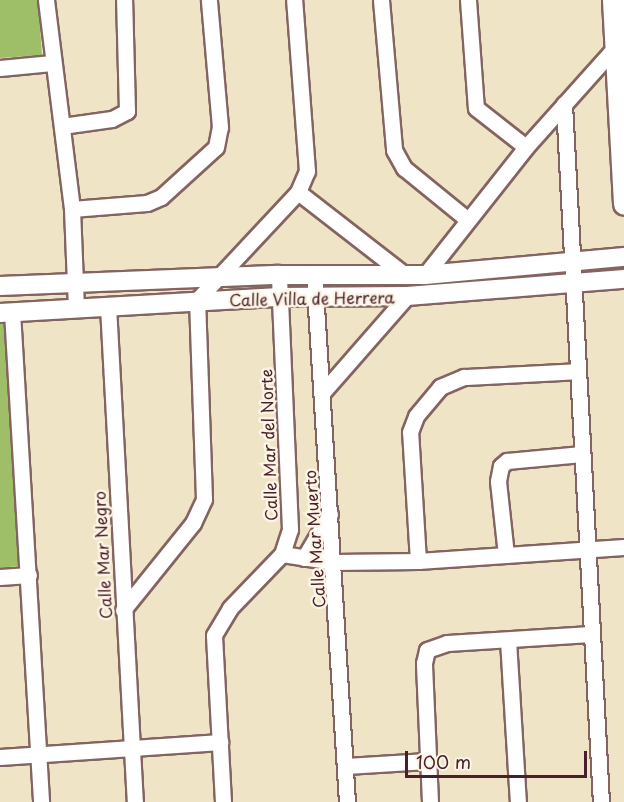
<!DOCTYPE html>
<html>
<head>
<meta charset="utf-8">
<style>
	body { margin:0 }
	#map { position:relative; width:624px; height:802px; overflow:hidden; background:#efe4c5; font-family:"Playpen Sans",sans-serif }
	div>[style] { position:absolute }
	.green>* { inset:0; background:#9ebf68 }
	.roads { filter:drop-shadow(2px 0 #846461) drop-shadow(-2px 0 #846461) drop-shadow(0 2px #846461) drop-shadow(0 -2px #846461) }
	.minor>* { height:15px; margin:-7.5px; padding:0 7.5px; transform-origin:7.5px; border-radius:7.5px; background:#fff }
	.tertiary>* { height:18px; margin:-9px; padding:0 9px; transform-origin:9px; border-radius:9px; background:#fff }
	.secondary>* { height:21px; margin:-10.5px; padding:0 10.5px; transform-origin:10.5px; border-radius:10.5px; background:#fff }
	span { translate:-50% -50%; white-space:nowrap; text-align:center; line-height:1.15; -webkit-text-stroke:5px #fcf5e5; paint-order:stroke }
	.street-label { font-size:16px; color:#4a1f2b }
	.scale { position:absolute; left:405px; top:751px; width:182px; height:27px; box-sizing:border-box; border:3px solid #4a1f2b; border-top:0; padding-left:8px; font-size:18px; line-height:21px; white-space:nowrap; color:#4a1f2b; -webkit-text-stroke:4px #fcf5e5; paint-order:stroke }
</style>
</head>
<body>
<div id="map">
	<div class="green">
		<i style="clip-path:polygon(0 0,38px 0,42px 55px,0 58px)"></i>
		<i style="clip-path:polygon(5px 316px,19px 566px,0 568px,0 317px)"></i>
	</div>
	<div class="roads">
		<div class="minor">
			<i style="left:46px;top:0;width:211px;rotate:82.9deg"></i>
			<i style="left:72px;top:209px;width:99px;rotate:87.7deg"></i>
			<i style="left:381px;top:0;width:151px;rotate:85deg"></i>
			<i style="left:394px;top:150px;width:21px;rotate:61deg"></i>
			<i style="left:404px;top:168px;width:82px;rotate:39.1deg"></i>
			<i style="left:468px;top:0;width:108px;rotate:85.8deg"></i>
			<i style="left:476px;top:108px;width:63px;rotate:38deg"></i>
			<i style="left:0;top:68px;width:52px;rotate:-5.5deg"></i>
			<i style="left:564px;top:104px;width:699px;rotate:86.97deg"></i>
			<i style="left:62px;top:126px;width:50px;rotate:-8deg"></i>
			<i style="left:112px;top:119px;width:17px;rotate:-28deg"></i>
			<i style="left:127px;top:111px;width:111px;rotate:-91.5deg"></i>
			<i style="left:298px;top:192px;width:135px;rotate:37.8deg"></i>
			<i style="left:72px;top:209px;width:75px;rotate:-4.6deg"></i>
			<i style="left:147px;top:203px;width:15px;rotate:-23deg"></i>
			<i style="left:161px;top:197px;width:74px;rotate:-42.3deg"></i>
			<i style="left:216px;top:147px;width:20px;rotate:-79deg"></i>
			<i style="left:220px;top:127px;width:127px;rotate:-95deg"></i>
			<i style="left:314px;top:275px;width:528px;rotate:86.42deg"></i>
			<i style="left:425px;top:275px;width:163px;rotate:-51.7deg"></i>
			<i style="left:526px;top:147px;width:138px;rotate:-48.2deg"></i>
			<i style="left:108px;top:306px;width:497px;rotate:86.9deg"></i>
			<i style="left:12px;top:312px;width:491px;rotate:86.6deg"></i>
			<i style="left:323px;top:392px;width:128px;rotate:-48.8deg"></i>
			<i style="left:282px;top:554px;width:53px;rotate:8.7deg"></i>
			<i style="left:334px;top:562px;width:84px;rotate:-0.7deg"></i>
			<i style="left:418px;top:561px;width:206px;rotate:-3.9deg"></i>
			<i style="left:506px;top:555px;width:74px;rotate:-96.2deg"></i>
			<i style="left:498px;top:481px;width:15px;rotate:-79deg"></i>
			<i style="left:501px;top:466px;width:8px;rotate:-40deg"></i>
			<i style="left:507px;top:461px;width:75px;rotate:-5.3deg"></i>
			<i style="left:304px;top:558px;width:51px;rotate:-59.4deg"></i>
			<i style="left:418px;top:561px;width:129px;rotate:-93.5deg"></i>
			<i style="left:410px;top:432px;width:17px;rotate:-69deg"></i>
			<i style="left:416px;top:416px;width:38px;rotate:-50deg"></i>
			<i style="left:440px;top:387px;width:26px;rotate:-23deg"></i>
			<i style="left:464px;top:377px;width:114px;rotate:-3deg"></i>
			<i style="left:0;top:577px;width:29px;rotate:-4deg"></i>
			<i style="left:123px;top:610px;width:112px;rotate:-51.2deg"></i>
			<i style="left:193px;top:523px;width:26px;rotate:-65deg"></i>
			<i style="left:204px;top:499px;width:199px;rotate:-92deg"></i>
			<i style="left:197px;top:300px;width:148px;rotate:-46.9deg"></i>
			<i style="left:298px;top:192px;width:23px;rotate:-67deg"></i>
			<i style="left:307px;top:171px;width:171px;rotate:-94.3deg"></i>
			<i style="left:508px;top:640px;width:162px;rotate:86.5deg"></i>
			<i style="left:0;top:757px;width:221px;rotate:-3.9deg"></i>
			<i style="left:346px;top:766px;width:81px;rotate:-3.5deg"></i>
			<i style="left:223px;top:802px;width:167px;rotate:-93.1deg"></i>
			<i style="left:214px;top:635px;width:31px;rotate:-59deg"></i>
			<i style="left:230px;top:608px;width:75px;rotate:-46.1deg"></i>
			<i style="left:282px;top:554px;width:26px;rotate:-72deg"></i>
			<i style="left:290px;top:529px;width:254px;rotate:-92.5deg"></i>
			<i style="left:430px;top:802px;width:139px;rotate:-92.5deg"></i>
			<i style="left:424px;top:663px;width:13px;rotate:-77deg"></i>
			<i style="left:427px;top:650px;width:21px;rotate:-19deg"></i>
			<i style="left:447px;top:643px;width:144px;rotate:-3.6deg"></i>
		</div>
		<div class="tertiary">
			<i style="left:0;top:286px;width:279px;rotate:-2.3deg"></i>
			<i style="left:279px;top:275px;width:146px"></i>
			<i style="left:425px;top:275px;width:200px;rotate:-5.2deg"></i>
			<i style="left:0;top:313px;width:280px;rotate:-3.3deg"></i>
			<i style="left:280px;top:297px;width:127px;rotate:-0.5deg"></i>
			<i style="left:407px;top:296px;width:218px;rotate:-4.5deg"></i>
		</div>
		<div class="secondary">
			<i style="left:613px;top:0;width:204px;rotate:86.9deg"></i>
		</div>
	</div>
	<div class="street-label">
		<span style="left:312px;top:298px;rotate:-1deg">Calle Villa de Herrera</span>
		<span style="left:268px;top:445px;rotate:-92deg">Calle Mar del Norte</span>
		<span style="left:314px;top:539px;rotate:-94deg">Calle Mar Muerto</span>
		<span style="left:102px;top:555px;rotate:-93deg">Calle Mar Negro</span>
	</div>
	<div class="scale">100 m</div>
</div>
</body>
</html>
